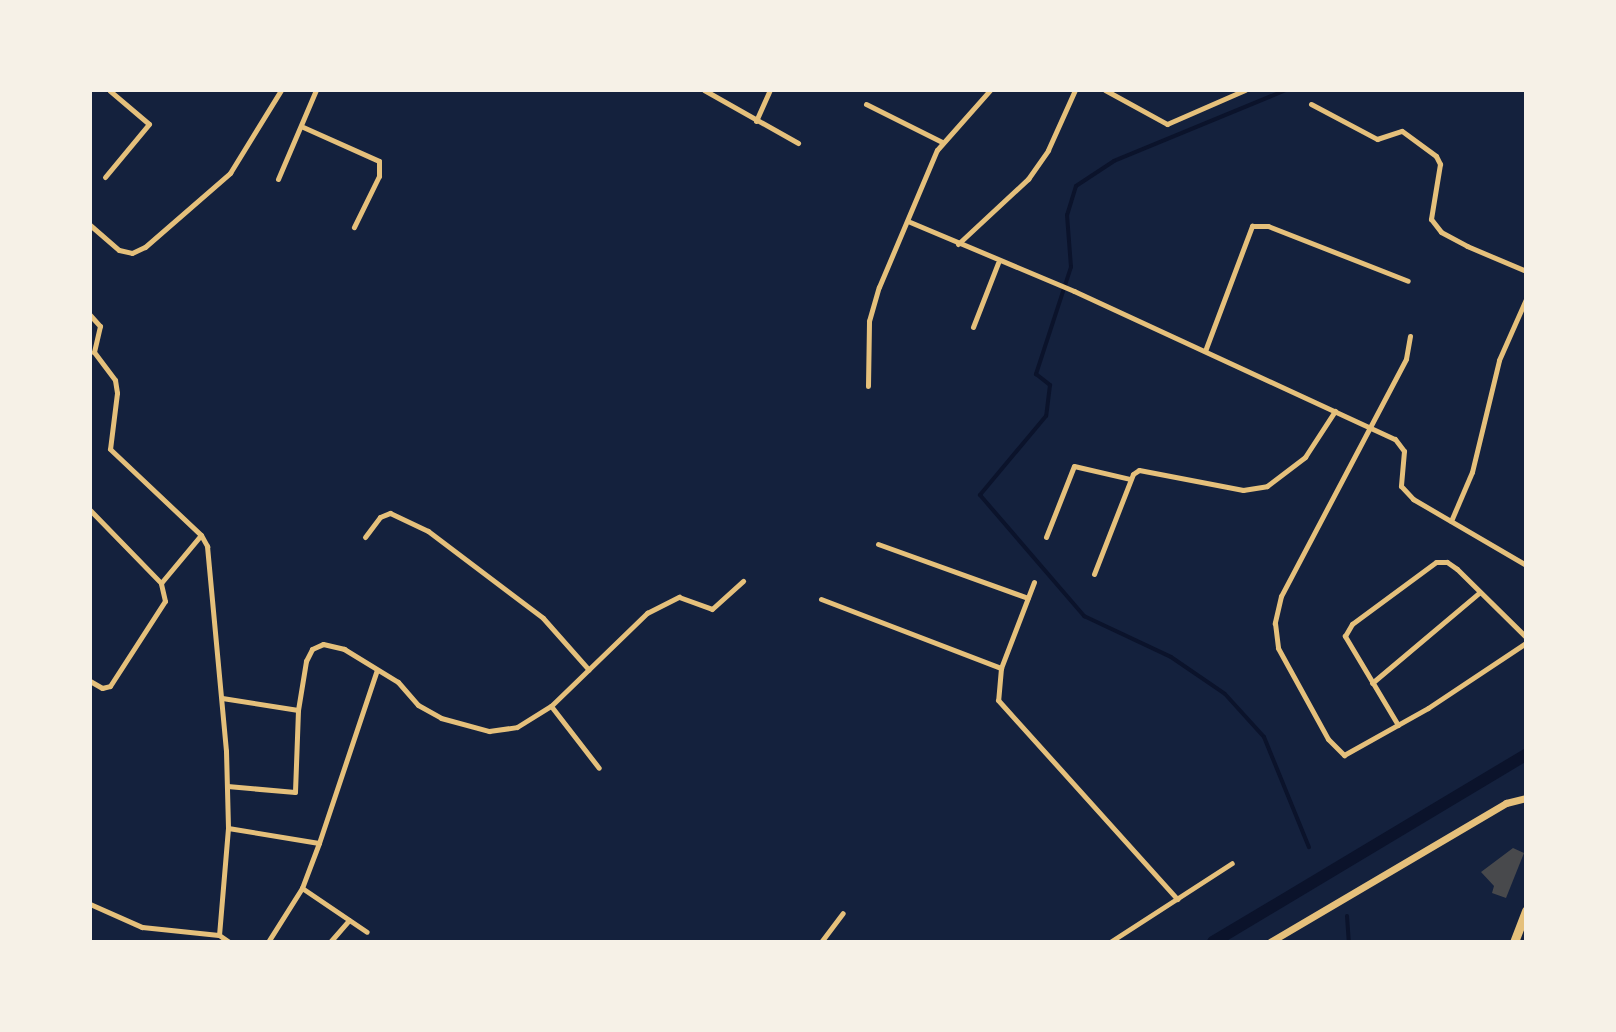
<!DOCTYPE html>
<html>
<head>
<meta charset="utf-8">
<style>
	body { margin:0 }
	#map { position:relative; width:1616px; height:1032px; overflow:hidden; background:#14213d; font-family:Ubuntu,sans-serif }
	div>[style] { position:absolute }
	.stream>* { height:4px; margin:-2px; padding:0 2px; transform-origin:2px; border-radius:2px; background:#0b132b }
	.canal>* { height:12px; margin:-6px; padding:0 6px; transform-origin:6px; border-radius:6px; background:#0b132b }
	.building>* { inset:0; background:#48494c }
	.minor>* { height:5px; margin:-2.5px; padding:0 2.5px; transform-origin:2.5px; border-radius:2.5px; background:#e5c07b }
	.tertiary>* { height:7px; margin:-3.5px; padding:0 3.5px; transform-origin:3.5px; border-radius:3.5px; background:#e5c07b }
	.primary>* { height:9px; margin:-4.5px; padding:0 4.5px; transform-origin:4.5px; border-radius:4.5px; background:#e5c07b }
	span { translate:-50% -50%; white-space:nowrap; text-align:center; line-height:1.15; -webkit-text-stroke:6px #f6f1e7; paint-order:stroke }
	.frame { position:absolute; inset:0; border:92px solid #f6f1e7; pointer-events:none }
</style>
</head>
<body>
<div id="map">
	<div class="stream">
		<i style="left:1286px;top:90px;width:186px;rotate:157.6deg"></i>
		<i style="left:1114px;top:161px;width:45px;rotate:146.7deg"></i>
		<i style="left:1076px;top:186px;width:30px;rotate:107deg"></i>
		<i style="left:1067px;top:215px;width:52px;rotate:85.6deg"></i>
		<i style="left:1071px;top:267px;width:113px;rotate:108.1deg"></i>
		<i style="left:1036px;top:374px;width:18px;rotate:38deg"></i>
		<i style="left:1050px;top:385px;width:31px;rotate:97deg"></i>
		<i style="left:1046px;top:416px;width:103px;rotate:129.9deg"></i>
		<i style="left:980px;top:495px;width:160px;rotate:49.3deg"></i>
		<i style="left:1084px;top:616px;width:96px;rotate:25.2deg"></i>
		<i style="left:1171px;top:657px;width:65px;rotate:34.4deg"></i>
		<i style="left:1225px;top:694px;width:58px;rotate:47.8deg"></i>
		<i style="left:1264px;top:737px;width:119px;rotate:67.8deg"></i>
		<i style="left:1347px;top:916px;width:26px;rotate:86deg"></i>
	</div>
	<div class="canal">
		<i style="left:1213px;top:942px;width:365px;rotate:-30.9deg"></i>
	</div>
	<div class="building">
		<i style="clip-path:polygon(1513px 848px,1524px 853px,1506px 898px,1492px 893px,1494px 886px,1481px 872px)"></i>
	</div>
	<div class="minor">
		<i style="left:704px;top:90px;width:108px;rotate:29.4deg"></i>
		<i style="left:1105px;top:90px;width:71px;rotate:28.7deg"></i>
		<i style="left:1167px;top:124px;width:85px;rotate:-23.6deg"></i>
		<i style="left:866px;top:104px;width:85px;rotate:26.6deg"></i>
		<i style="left:1311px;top:104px;width:75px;rotate:27.9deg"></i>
		<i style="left:1377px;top:139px;width:26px;rotate:-18deg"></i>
		<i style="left:1402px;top:131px;width:42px;rotate:36.3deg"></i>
		<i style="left:1436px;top:156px;width:9px;rotate:63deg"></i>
		<i style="left:1440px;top:164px;width:56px;rotate:99.3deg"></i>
		<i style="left:1431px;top:219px;width:16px;rotate:52deg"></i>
		<i style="left:1441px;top:232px;width:30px;rotate:28deg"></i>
		<i style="left:1467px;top:246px;width:64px;rotate:23deg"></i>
		<i style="left:756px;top:121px;width:34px;rotate:-66deg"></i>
		<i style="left:303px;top:127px;width:83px;rotate:24.1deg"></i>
		<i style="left:379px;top:161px;width:15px;rotate:90deg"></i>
		<i style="left:379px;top:176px;width:57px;rotate:116.1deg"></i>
		<i style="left:105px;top:177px;width:69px;rotate:-50.3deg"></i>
		<i style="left:149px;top:124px;width:52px;rotate:-139.6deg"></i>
		<i style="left:278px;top:179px;width:97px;rotate:-66.9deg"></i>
		<i style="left:910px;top:222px;width:178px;rotate:22.8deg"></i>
		<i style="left:1074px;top:291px;width:353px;rotate:24.8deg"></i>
		<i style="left:1395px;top:439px;width:15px;rotate:53deg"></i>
		<i style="left:1404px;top:451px;width:35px;rotate:95deg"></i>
		<i style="left:1401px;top:486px;width:18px;rotate:47deg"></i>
		<i style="left:1413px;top:499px;width:131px;rotate:30.3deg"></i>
		<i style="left:90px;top:225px;width:38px;rotate:41deg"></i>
		<i style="left:119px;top:250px;width:13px;rotate:13deg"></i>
		<i style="left:132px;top:253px;width:14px;rotate:-25deg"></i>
		<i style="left:145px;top:247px;width:113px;rotate:-41deg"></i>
		<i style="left:230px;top:173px;width:97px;rotate:-58.4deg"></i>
		<i style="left:958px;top:244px;width:96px;rotate:-42.9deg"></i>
		<i style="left:1028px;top:179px;width:35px;rotate:-55deg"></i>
		<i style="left:1048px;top:150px;width:66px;rotate:-65.8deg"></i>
		<i style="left:90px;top:315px;width:15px;rotate:48deg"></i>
		<i style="left:100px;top:326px;width:27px;rotate:103deg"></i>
		<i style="left:94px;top:352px;width:35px;rotate:53deg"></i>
		<i style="left:115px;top:380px;width:13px;rotate:81deg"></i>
		<i style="left:117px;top:393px;width:56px;rotate:97.1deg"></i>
		<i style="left:110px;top:449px;width:125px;rotate:43.4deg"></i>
		<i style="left:201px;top:535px;width:13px;rotate:61deg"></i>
		<i style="left:207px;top:546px;width:206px;rotate:84.7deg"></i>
		<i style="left:226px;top:751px;width:77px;rotate:88.5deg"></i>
		<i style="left:228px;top:828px;width:107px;rotate:94.8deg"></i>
		<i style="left:219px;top:935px;width:12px;rotate:35deg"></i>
		<i style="left:973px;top:327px;width:69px;rotate:-68.7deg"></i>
		<i style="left:1410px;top:336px;width:23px;rotate:100deg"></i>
		<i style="left:1406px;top:359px;width:268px;rotate:117.8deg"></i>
		<i style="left:1281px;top:596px;width:28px;rotate:103deg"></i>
		<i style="left:1275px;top:623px;width:25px;rotate:83deg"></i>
		<i style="left:1278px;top:648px;width:104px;rotate:61.2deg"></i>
		<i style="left:1328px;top:739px;width:23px;rotate:45deg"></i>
		<i style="left:1344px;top:755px;width:96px;rotate:-29.2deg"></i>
		<i style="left:1428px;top:708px;width:118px;rotate:-33.6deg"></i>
		<i style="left:1205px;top:351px;width:134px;rotate:-69.4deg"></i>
		<i style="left:1252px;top:226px;width:16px"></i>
		<i style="left:1268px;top:226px;width:150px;rotate:21.4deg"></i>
		<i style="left:868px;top:386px;width:65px;rotate:-89.1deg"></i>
		<i style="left:869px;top:321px;width:35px;rotate:-74deg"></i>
		<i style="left:879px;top:287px;width:149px;rotate:-67.1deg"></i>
		<i style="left:937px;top:150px;width:80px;rotate:-48.5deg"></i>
		<i style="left:90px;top:510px;width:102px;rotate:45.8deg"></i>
		<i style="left:161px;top:583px;width:62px;rotate:-50.2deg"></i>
		<i style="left:1451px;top:521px;width:53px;rotate:-66.8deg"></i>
		<i style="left:1472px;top:472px;width:115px;rotate:-76.4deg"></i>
		<i style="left:1499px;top:360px;width:67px;rotate:-66.1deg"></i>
		<i style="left:365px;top:537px;width:25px;rotate:-53deg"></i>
		<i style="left:380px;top:517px;width:11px;rotate:-22deg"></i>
		<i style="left:390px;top:513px;width:42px;rotate:25.3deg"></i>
		<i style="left:428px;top:531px;width:144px;rotate:37.1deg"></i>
		<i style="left:543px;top:618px;width:69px;rotate:48.5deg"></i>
		<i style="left:1046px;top:537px;width:76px;rotate:-68.5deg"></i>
		<i style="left:1074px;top:466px;width:57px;rotate:13.1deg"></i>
		<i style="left:878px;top:544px;width:159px;rotate:19.8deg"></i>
		<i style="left:1094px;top:574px;width:107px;rotate:-68.7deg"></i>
		<i style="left:1133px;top:474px;width:7px;rotate:-34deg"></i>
		<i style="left:1139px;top:470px;width:106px;rotate:10.9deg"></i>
		<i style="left:1243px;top:490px;width:24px;rotate:-9deg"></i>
		<i style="left:1267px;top:486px;width:48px;rotate:-37.3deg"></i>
		<i style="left:1305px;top:457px;width:55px;rotate:-56.9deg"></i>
		<i style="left:1034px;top:582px;width:92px;rotate:111deg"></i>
		<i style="left:1001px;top:668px;width:32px;rotate:95deg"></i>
		<i style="left:998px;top:700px;width:268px;rotate:48deg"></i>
		<i style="left:821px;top:599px;width:193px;rotate:21deg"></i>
		<i style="left:90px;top:681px;width:14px;rotate:30deg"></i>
		<i style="left:102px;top:688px;width:8px;rotate:-14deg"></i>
		<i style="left:110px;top:686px;width:101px;rotate:-57.1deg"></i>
		<i style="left:165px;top:601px;width:18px;rotate:-103deg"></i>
		<i style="left:1372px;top:683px;width:141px;rotate:-40.1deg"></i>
		<i style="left:222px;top:698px;width:77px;rotate:9deg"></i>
		<i style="left:298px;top:710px;width:82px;rotate:92.1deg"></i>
		<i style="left:295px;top:792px;width:68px;rotate:-175deg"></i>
		<i style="left:551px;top:706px;width:78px;rotate:52.3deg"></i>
		<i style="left:298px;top:710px;width:50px;rotate:-80.7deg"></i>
		<i style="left:306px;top:661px;width:13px;rotate:-63deg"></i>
		<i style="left:312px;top:649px;width:12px;rotate:-24deg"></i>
		<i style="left:323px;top:644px;width:22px;rotate:13deg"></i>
		<i style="left:344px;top:649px;width:63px;rotate:31.4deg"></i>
		<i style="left:398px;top:682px;width:30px;rotate:49deg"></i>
		<i style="left:418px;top:705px;width:26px;rotate:29deg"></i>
		<i style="left:441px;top:718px;width:50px;rotate:15.2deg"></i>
		<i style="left:489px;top:731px;width:28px;rotate:-8deg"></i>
		<i style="left:517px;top:727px;width:40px;rotate:-32deg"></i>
		<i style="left:551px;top:706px;width:134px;rotate:-44.1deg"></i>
		<i style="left:647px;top:613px;width:36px;rotate:-27deg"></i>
		<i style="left:679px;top:597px;width:35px;rotate:20deg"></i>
		<i style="left:712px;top:609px;width:42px;rotate:-42.1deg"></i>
		<i style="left:1398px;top:725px;width:104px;rotate:-120.8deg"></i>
		<i style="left:1345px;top:636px;width:14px;rotate:-60deg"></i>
		<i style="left:1352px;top:624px;width:104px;rotate:-36.4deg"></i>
		<i style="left:1436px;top:562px;width:11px"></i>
		<i style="left:1447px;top:562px;width:12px;rotate:35deg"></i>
		<i style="left:1457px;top:569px;width:97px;rotate:44.6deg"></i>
		<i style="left:228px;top:828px;width:92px;rotate:9.4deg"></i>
		<i style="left:319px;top:843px;width:48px;rotate:110.7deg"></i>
		<i style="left:302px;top:888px;width:64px;rotate:122.2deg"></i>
		<i style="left:319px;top:843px;width:182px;rotate:-71.5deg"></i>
		<i style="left:302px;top:888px;width:78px;rotate:34.1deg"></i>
		<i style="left:90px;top:904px;width:57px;rotate:23.9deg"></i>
		<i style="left:142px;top:927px;width:77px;rotate:5.9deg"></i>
		<i style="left:330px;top:942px;width:29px;rotate:-49deg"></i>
		<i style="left:821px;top:942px;width:36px;rotate:-53deg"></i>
		<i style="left:1110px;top:942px;width:145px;rotate:-32.9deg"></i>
	</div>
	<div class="tertiary">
		<i style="left:1270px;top:942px;width:274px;rotate:-30.5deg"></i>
		<i style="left:1506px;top:803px;width:21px;rotate:-14deg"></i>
	</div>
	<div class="primary">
		<i style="left:1514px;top:942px;width:34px;rotate:-69deg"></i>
	</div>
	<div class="frame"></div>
</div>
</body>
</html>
